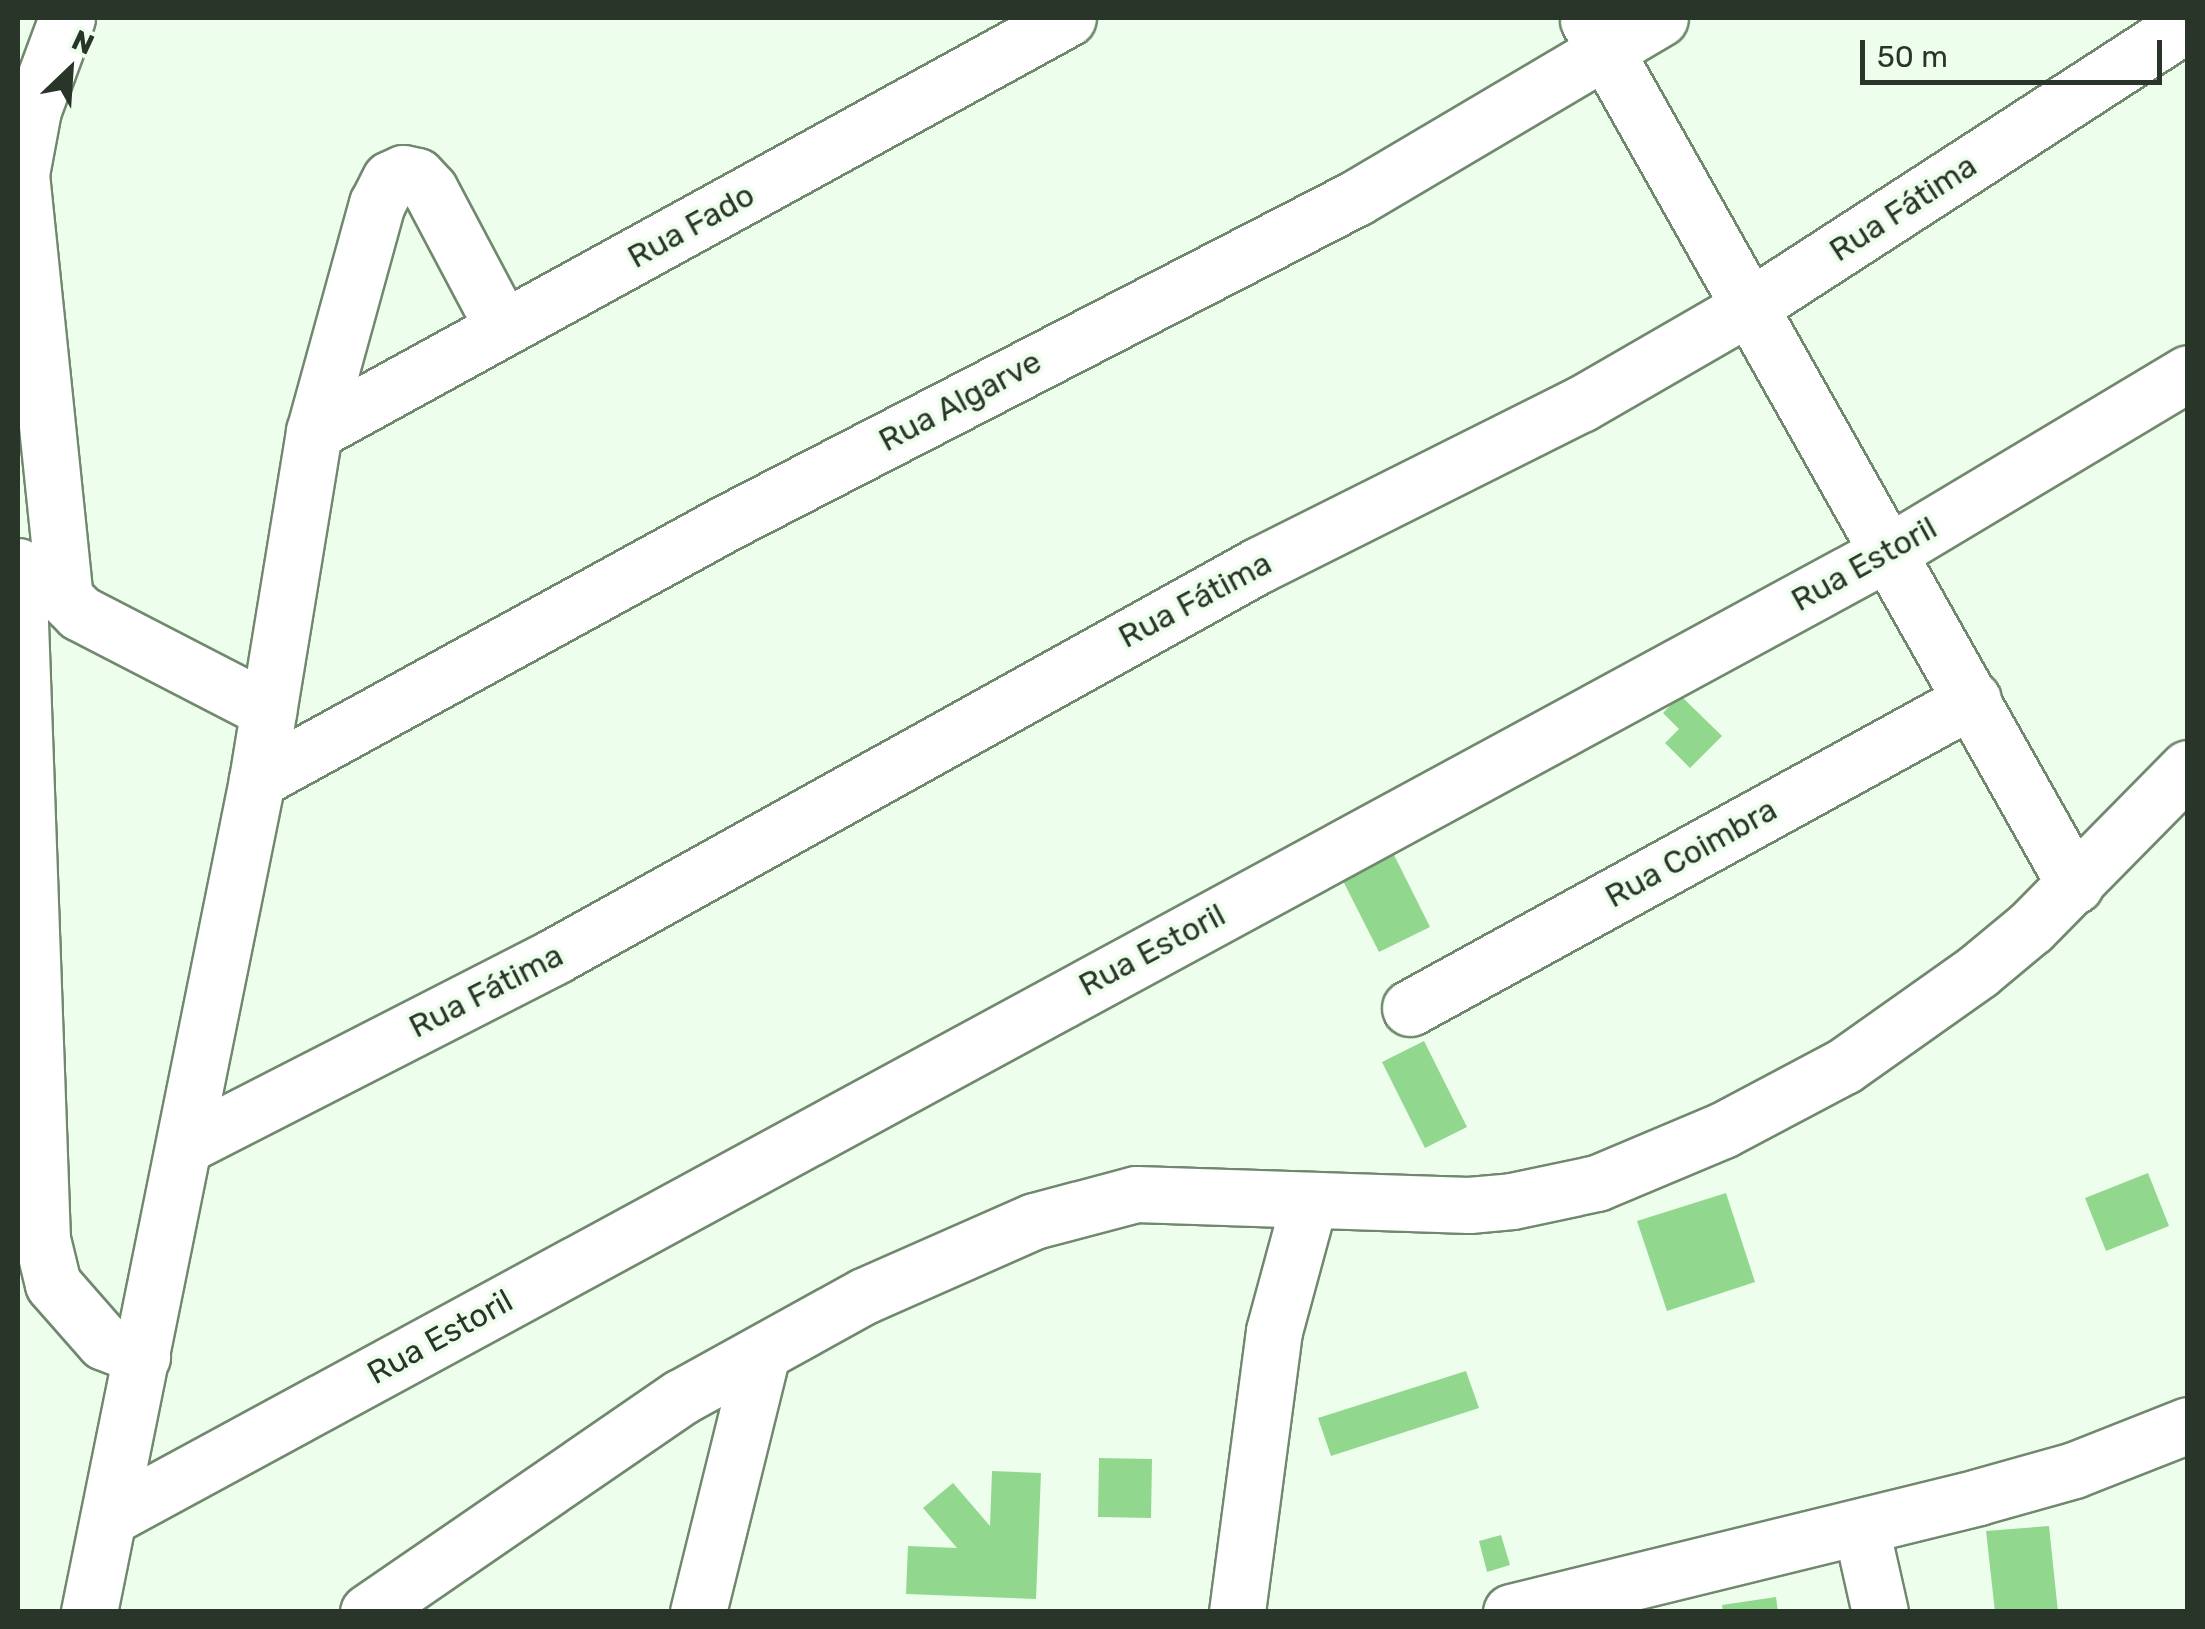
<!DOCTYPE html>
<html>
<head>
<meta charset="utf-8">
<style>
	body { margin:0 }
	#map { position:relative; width:2205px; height:1629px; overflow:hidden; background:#eefeec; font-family:Rubik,sans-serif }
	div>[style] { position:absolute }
	.building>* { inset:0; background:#91d88e }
	.roads { filter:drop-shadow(2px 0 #70896e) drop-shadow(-2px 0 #70896e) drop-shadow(0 2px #70896e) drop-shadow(0 -2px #70896e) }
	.minor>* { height:55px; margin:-27.5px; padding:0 27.5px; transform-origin:27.5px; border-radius:27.5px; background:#fff }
	.major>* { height:55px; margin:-27.5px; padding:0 27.5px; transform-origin:27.5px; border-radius:27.5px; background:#fff }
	span { translate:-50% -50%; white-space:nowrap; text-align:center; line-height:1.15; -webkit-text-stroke:8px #eefeec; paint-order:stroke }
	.street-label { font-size:32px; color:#2a3529 }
	.frame { position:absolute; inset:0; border:20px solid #2a3529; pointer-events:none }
	.north { position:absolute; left:20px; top:20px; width:100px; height:100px; -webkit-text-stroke:8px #eefeec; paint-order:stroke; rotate:25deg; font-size:28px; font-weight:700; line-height:40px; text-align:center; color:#2a3529 }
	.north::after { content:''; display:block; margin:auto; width:35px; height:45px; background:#2a3529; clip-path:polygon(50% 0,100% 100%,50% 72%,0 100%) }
	.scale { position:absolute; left:1860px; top:40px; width:302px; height:45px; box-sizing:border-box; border:5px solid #2a3529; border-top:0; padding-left:12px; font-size:30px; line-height:35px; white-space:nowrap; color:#2a3529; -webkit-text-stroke:8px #eefeec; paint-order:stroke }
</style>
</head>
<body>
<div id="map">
	<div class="building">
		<i style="clip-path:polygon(1680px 695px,1722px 736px,1690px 768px,1665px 743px,1679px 729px,1663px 713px)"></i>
		<i style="clip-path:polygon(1388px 843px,1430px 927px,1379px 952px,1337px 869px)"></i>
		<i style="clip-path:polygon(1424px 1041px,1467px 1127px,1425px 1148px,1382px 1062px)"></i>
		<i style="clip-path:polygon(2148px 1173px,2169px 1226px,2106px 1251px,2085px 1198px)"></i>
		<i style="clip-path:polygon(1726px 1193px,1755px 1282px,1667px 1311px,1637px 1221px)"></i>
		<i style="clip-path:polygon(1466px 1371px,1479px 1408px,1331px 1456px,1318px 1418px)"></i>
		<i style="clip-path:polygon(1099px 1458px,1152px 1459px,1151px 1518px,1098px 1517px)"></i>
		<i style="clip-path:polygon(992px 1471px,1041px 1473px,1036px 1599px,906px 1594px,908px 1546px,957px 1548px,923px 1508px,953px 1483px,990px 1526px)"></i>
		<i style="clip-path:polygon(2049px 1526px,2058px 1612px,1995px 1612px,1986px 1531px)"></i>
		<i style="clip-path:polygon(1501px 1535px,1510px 1565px,1487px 1572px,1479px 1541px)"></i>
		<i style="clip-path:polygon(1776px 1597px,1778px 1612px,1723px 1612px,1722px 1605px)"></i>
	</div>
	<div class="roads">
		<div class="minor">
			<i style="left:67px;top:18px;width:98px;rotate:110.3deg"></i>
			<i style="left:33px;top:110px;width:65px;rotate:100.6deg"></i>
			<i style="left:21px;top:174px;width:426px;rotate:84.1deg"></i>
			<i style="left:65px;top:598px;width:21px;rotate:45deg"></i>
			<i style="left:80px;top:613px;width:212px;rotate:27.3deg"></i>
			<i style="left:1588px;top:20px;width:993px;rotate:60.62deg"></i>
			<i style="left:314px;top:432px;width:860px;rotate:-28.77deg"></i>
			<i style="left:18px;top:566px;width:673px;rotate:87.96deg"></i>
			<i style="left:42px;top:1239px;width:46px;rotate:76.3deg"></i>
			<i style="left:53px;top:1284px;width:77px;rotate:48.7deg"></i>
			<i style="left:104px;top:1342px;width:41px;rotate:21.5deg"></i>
			<i style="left:257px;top:780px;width:535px;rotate:-28.72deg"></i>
			<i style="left:726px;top:523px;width:709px;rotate:-27.29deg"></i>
			<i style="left:1356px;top:198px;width:353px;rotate:-30.6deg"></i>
			<i style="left:1410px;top:1008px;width:642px;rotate:-28.76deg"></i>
			<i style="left:184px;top:1146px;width:417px;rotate:-27.1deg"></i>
			<i style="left:555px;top:956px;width:805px;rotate:-29.05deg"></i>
			<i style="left:1259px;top:565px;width:360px;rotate:-26.6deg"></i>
			<i style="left:1581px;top:404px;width:196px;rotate:-30deg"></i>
			<i style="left:1751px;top:306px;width:521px;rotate:-32.93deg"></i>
			<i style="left:110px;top:1517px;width:2026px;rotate:-28.48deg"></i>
			<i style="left:1891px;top:551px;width:346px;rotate:-30.9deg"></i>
			<i style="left:1861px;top:1528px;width:86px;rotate:77.3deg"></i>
			<i style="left:89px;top:1612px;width:849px;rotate:-78.58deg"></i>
			<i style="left:257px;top:780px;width:353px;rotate:-80.7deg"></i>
			<i style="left:314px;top:432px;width:237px;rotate:-74.6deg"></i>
			<i style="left:377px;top:204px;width:28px;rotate:-63deg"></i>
			<i style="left:390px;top:179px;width:14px;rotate:-25deg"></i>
			<i style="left:403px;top:173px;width:14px;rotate:12deg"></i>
			<i style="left:417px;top:176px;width:19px;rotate:47deg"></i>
			<i style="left:430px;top:190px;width:156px;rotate:62.1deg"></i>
			<i style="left:698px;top:1612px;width:266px;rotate:-76.1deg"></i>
			<i style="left:1237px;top:1612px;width:283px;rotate:-82.5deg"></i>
			<i style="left:1274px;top:1331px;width:134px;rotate:-74.8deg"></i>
			<i style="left:1511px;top:1612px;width:481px;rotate:-13.8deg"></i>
			<i style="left:1978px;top:1497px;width:100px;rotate:-15.7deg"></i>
			<i style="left:2074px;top:1470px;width:123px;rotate:-21.5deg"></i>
		</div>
		<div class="major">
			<i style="left:368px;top:1612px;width:380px;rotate:-34.5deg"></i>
			<i style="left:681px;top:1397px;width:209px;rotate:-28.9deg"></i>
			<i style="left:864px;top:1296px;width:186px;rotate:-23.8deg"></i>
			<i style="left:1034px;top:1221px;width:106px;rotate:-14.8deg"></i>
			<i style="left:1136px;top:1194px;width:333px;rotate:1.9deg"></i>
			<i style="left:1469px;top:1205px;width:43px;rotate:-5.3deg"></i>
			<i style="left:1512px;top:1201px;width:87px;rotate:-12deg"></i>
			<i style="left:1597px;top:1183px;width:137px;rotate:-22.8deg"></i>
			<i style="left:1723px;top:1130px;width:137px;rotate:-27.9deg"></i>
			<i style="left:1844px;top:1066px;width:164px;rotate:-35.3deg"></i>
			<i style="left:1978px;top:971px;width:69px;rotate:-39.7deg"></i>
			<i style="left:2031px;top:927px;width:223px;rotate:-45.4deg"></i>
		</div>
	</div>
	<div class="street-label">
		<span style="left:1903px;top:208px;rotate:-33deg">Rua Fátima</span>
		<span style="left:691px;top:226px;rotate:-29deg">Rua Fado</span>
		<span style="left:960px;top:401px;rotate:-28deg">Rua Algarve</span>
		<span style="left:1864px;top:564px;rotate:-29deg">Rua Estoril</span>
		<span style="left:1195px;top:600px;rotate:-28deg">Rua Fátima</span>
		<span style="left:1691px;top:853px;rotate:-29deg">Rua Coimbra</span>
		<span style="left:1152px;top:950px;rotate:-28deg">Rua Estoril</span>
		<span style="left:486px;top:991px;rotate:-27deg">Rua Fátima</span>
		<span style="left:440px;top:1337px;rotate:-29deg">Rua Estoril</span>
	</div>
	<div class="frame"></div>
	<div class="north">N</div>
	<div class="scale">50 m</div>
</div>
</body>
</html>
